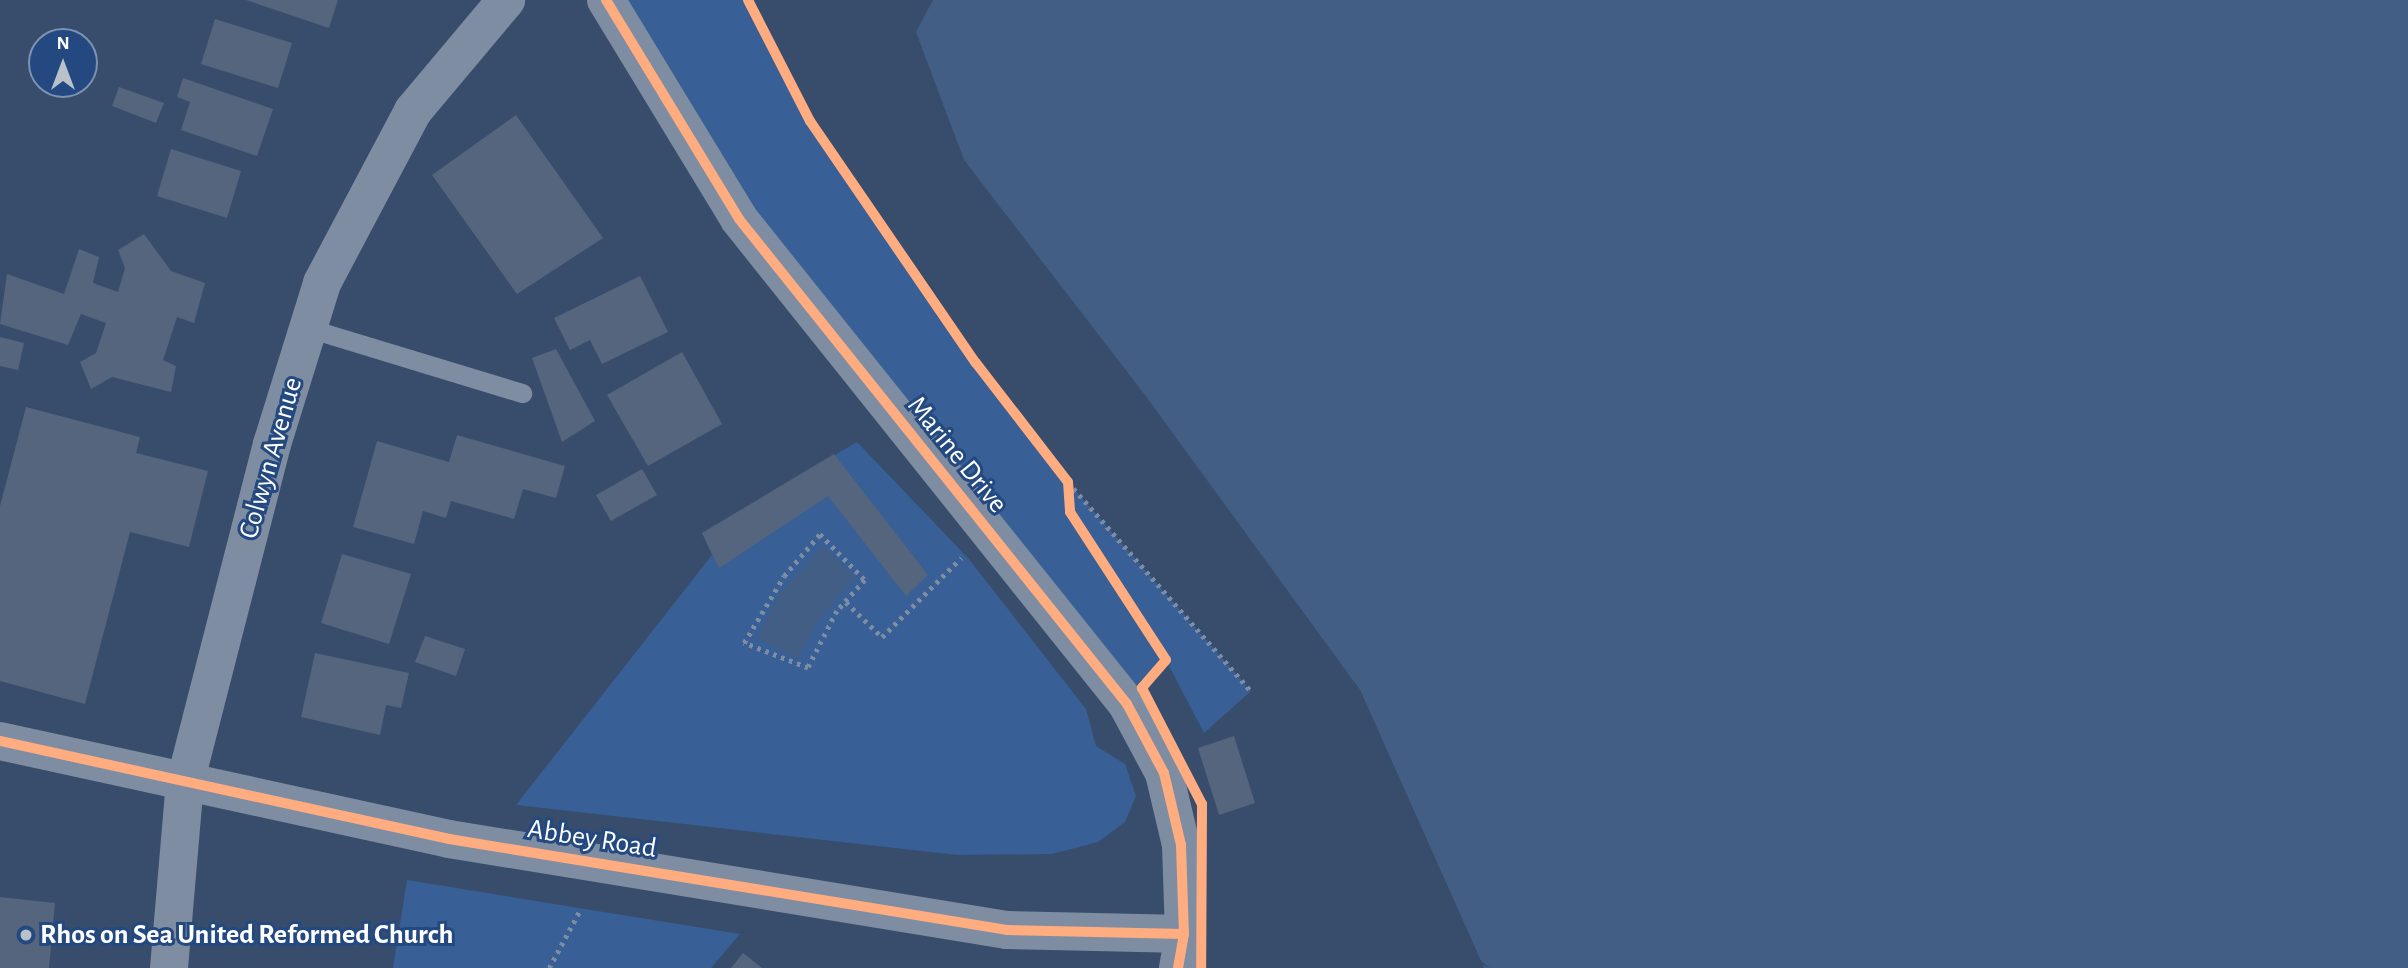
<!DOCTYPE html>
<html>
<head>
<meta charset="utf-8">
<style>
	body { margin:0 }
	#map { position:relative; width:2408px; height:968px; overflow:hidden; background:#384d6b; font-family:"Alegreya Sans",sans-serif }
	div>[style] { position:absolute }
	.green>* { inset:0; background:#385f96 }
	.water>* { inset:0; background:#435e85 }
	.pier>* { inset:0; background:#384d6b }
	.building>* { inset:0; background:#54657d }
	.path>* { height:4.5px; margin-top:-2.25px; transform-origin:0; background:repeating-linear-gradient(90deg,#7e8da1 0 3.5px,transparent 0 8.5px) }
	.service>* { height:19px; margin:-9.5px; padding:0 9.5px; transform-origin:9.5px; border-radius:9.5px; background:#7e8da1 }
	.minor>* { height:38px; margin:-19px; padding:0 19px; transform-origin:19px; border-radius:19px; background:#7e8da1 }
	.tertiary>* { height:38px; margin:-19px; padding:0 19px; transform-origin:19px; border-radius:19px; background:#7e8da1 }
	.cycleway>* { height:10px; margin:-5px; padding:0 5px; transform-origin:5px; border-radius:5px; background:#ffac80 }
	.dots>* { width:19px; height:19px; translate:-50% -50%; box-sizing:border-box; border:4px solid #234980; border-radius:50% }
	span { translate:-50% -50%; white-space:nowrap; text-align:center; line-height:1.15; -webkit-text-stroke:6px #234980; paint-order:stroke }
	.street-label { font-size:28px; color:#fff }
	.poi-label { font-size:28px; color:#fff; font-weight:700 }
	.left { translate:0 -50%; text-align:left }
	.north { position:absolute; left:28px; top:28px; width:70px; height:70px; box-sizing:border-box; background:#234980; border:2px solid #7b92b3; border-radius:50%; rotate:0deg; font-size:19px; font-weight:700; line-height:28px; text-align:center; color:#fff }
	.north::after { content:''; display:block; margin:auto; width:24px; height:32px; background:#b9c1cb; clip-path:polygon(50% 0,100% 100%,50% 72%,0 100%) }
</style>
</head>
<body>
<div id="map">
	<div class="green">
		<i style="clip-path:polygon(606px 0,748px 0,810px 121px,976px 363px,1068px 482px,1251px 691px,1204px 733px,1166px 660px,1127px 704px,844px 352px)"></i>
		<i style="clip-path:polygon(857px 442px,968px 558px,1086px 709px,1096px 746px,1125px 764px,1136px 796px,1125px 822px,1098px 842px,1052px 854px,957px 855px,516px 805px,712px 555px,702px 533px)"></i>
		<i style="clip-path:polygon(407px 880px,740px 934px,711px 968px,393px 968px)"></i>
	</div>
	<div class="water">
		<i style="clip-path:polygon(933px 0,2408px 0,2408px 968px,1484px 968px,1360px 690px,964px 160px,916px 32px)"></i>
		<i style="clip-path:polygon(823px 545px,855px 577px,817px 622px,798px 659px,757px 638px,780px 593px)"></i>
	</div>
	<div class="pier">
		<i style="clip-path:polygon(914px 29px,964px 160px,1145px 395px,1360px 690px,1481px 961px,1490px 968px,1478px 963px,1357px 691px,961px 161px)"></i>
	</div>
	<div class="building">
		<i style="clip-path:polygon(246px 0,338px 0,329px 28px)"></i>
		<i style="clip-path:polygon(215px 19px,292px 43px,278px 88px,201px 64px)"></i>
		<i style="clip-path:polygon(183px 78px,273px 109px,257px 156px,181px 130px,190px 102px,177px 97px)"></i>
		<i style="clip-path:polygon(119px 87px,164px 103px,156px 123px,112px 106px)"></i>
		<i style="clip-path:polygon(516px 115px,603px 238px,517px 294px,432px 175px)"></i>
		<i style="clip-path:polygon(171px 149px,241px 171px,227px 218px,157px 196px)"></i>
		<i style="clip-path:polygon(144px 234px,171px 271px,205px 283px,194px 323px,177px 317px,163px 360px,176px 366px,171px 392px,112px 377px,91px 389px,80px 362px,96px 353px,106px 323px,81px 314px,68px 345px,0 324px,7px 274px,64px 294px,79px 249px,99px 257px,93px 283px,118px 292px,125px 268px,118px 250px)"></i>
		<i style="clip-path:polygon(640px 276px,668px 332px,602px 364px,590px 340px,570px 350px,554px 318px)"></i>
		<i style="clip-path:polygon(0 337px,24px 343px,18px 370px,0 366px)"></i>
		<i style="clip-path:polygon(556px 349px,595px 421px,562px 442px,532px 358px)"></i>
		<i style="clip-path:polygon(682px 352px,722px 424px,648px 466px,607px 395px)"></i>
		<i style="clip-path:polygon(26px 407px,140px 437px,136px 453px,208px 471px,189px 547px,130px 532px,85px 704px,0 681px,0 506px)"></i>
		<i style="clip-path:polygon(457px 435px,565px 466px,556px 498px,523px 489px,514px 519px,451px 501px,446px 518px,423px 511px,414px 544px,353px 527px,377px 441px,449px 462px)"></i>
		<i style="clip-path:polygon(834px 454px,928px 575px,906px 596px,828px 496px,719px 568px,702px 533px)"></i>
		<i style="clip-path:polygon(642px 469px,657px 495px,611px 521px,596px 495px)"></i>
		<i style="clip-path:polygon(342px 554px,411px 574px,389px 644px,321px 623px)"></i>
		<i style="clip-path:polygon(425px 636px,465px 649px,456px 676px,415px 662px)"></i>
		<i style="clip-path:polygon(315px 653px,409px 673px,401px 708px,386px 705px,380px 735px,301px 717px)"></i>
		<i style="clip-path:polygon(1234px 736px,1255px 803px,1219px 815px,1198px 748px)"></i>
		<i style="clip-path:polygon(0 897px,55px 903px,49px 968px,0 968px)"></i>
		<i style="clip-path:polygon(743px 953px,762px 968px,731px 968px)"></i>
	</div>
	<div class="path">
		<i style="left:1068px;top:482px;width:278px;rotate:48.8deg"></i>
		<i style="left:820px;top:534px;width:64px;rotate:45.6deg"></i>
		<i style="left:865px;top:580px;width:42px;rotate:132.1deg"></i>
		<i style="left:837px;top:611px;width:64px;rotate:117deg"></i>
		<i style="left:808px;top:668px;width:69px;rotate:-158.7deg"></i>
		<i style="left:744px;top:643px;width:78px;rotate:-59.2deg"></i>
		<i style="left:784px;top:576px;width:55px;rotate:-49.4deg"></i>
		<i style="left:846px;top:602px;width:50px;rotate:44.2deg"></i>
		<i style="left:882px;top:637px;width:112px;rotate:-45deg"></i>
		<i style="left:549px;top:968px;width:64px;rotate:-61.8deg"></i>
	</div>
	<div class="service">
		<i style="left:308px;top:328px;width:224px;rotate:16.9deg"></i>
	</div>
	<div class="minor">
		<i style="left:0;top:741px;width:460px;rotate:12.3deg"></i>
		<i style="left:449px;top:839px;width:565px;rotate:9.26deg"></i>
		<i style="left:1007px;top:930px;width:177px;rotate:1.3deg"></i>
		<i style="left:169px;top:968px;width:186px;rotate:-85.1deg"></i>
		<i style="left:185px;top:783px;width:350px;rotate:-75.6deg"></i>
		<i style="left:272px;top:444px;width:169px;rotate:-72.7deg"></i>
		<i style="left:322px;top:283px;width:195px;rotate:-62.1deg"></i>
		<i style="left:413px;top:111px;width:145px;rotate:-50deg"></i>
	</div>
	<div class="tertiary">
		<i style="left:606px;top:0;width:256px;rotate:58.7deg"></i>
		<i style="left:739px;top:219px;width:621px;rotate:51.34deg"></i>
		<i style="left:1127px;top:704px;width:78px;rotate:61.8deg"></i>
		<i style="left:1164px;top:773px;width:74px;rotate:76.7deg"></i>
		<i style="left:1181px;top:845px;width:89px;rotate:88.1deg"></i>
		<i style="left:1184px;top:934px;width:35px;rotate:100deg"></i>
	</div>
	<div class="cycleway">
		<i style="left:606px;top:0;width:256px;rotate:58.7deg"></i>
		<i style="left:739px;top:219px;width:621px;rotate:51.34deg"></i>
		<i style="left:1127px;top:704px;width:78px;rotate:61.8deg"></i>
		<i style="left:1164px;top:773px;width:74px;rotate:76.7deg"></i>
		<i style="left:1181px;top:845px;width:89px;rotate:88.1deg"></i>
		<i style="left:1184px;top:934px;width:35px;rotate:100deg"></i>
		<i style="left:748px;top:0;width:136px;rotate:62.9deg"></i>
		<i style="left:810px;top:121px;width:293px;rotate:55.6deg"></i>
		<i style="left:976px;top:363px;width:150px;rotate:52.3deg"></i>
		<i style="left:1068px;top:482px;width:30px;rotate:86deg"></i>
		<i style="left:1070px;top:512px;width:176px;rotate:57deg"></i>
		<i style="left:1166px;top:660px;width:37px;rotate:131deg"></i>
		<i style="left:1142px;top:688px;width:131px;rotate:62.7deg"></i>
		<i style="left:1202px;top:804px;width:164px;rotate:90.3deg"></i>
		<i style="left:0;top:741px;width:460px;rotate:12.3deg"></i>
		<i style="left:449px;top:839px;width:565px;rotate:9.26deg"></i>
		<i style="left:1007px;top:930px;width:177px;rotate:1.3deg"></i>
	</div>
	<div class="dots">
		<i style="left:26px;top:935px;background:#b9c1cb"></i>
	</div>
	<div class="street-label">
		<span style="left:957px;top:455px;rotate:51deg">Marine Drive</span>
		<span style="left:271px;top:458px;rotate:-74deg">Colwyn Avenue</span>
		<span style="left:592px;top:839px;rotate:9deg">Abbey Road</span>
	</div>
	<div class="poi-label">
		<span class="left" style="left:40px;top:935px">Rhos on Sea United Reformed Church</span>
	</div>
	<div class="north">N</div>
</div>
</body>
</html>
